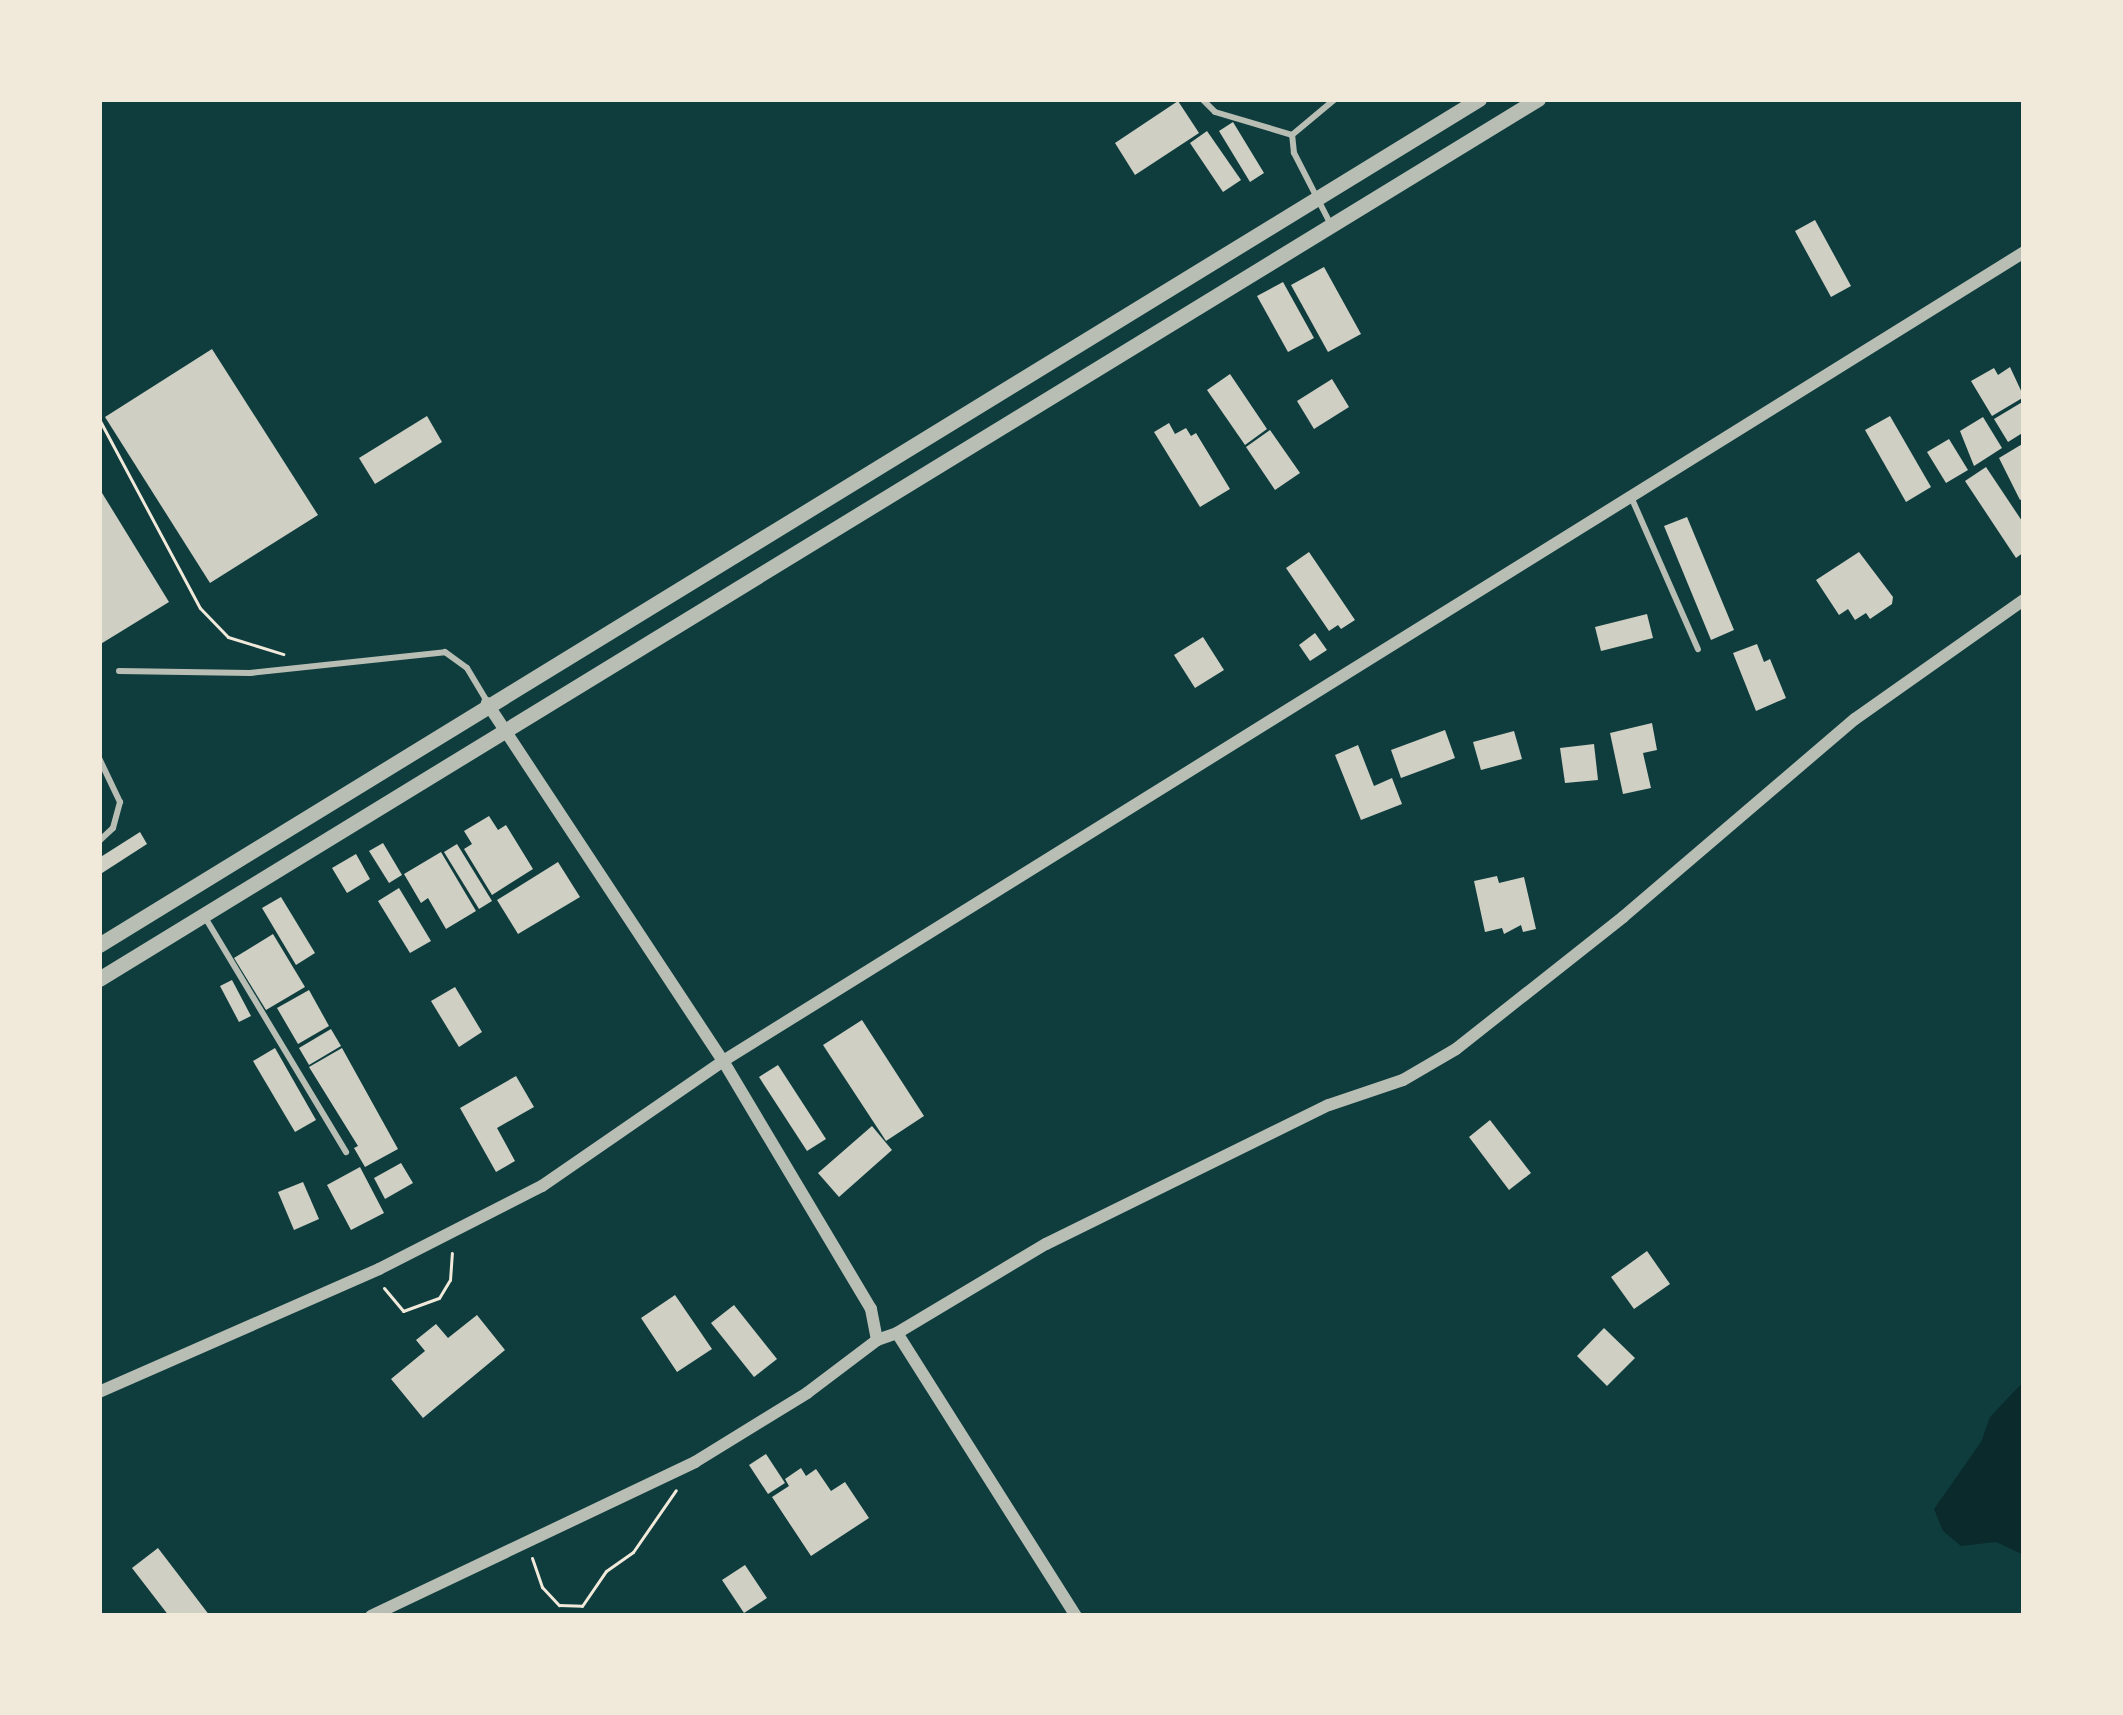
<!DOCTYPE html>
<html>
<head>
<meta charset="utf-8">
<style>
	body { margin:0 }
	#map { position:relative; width:2123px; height:1715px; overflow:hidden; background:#0f3d3e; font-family:"Titillium Web",sans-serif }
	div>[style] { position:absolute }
	.water>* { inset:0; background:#0a2a2b }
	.building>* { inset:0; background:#cfcfc3 }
	.path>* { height:3px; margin:-1.5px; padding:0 1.5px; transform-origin:1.5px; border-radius:1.5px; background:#f1e9da }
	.service>* { height:6px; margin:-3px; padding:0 3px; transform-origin:3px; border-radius:3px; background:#b8beb3 }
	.minor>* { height:12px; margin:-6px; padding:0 6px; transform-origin:6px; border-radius:6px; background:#b8beb3 }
	.tertiary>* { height:15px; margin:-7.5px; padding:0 7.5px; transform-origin:7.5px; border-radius:7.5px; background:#b8beb3 }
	span { translate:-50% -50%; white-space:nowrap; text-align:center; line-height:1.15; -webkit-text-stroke:9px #f1e9da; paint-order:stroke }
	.frame { position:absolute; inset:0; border:102px solid #f1e9da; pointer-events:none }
</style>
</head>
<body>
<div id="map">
	<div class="water">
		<i style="clip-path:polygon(2024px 1381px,2024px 1555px,1996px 1542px,1961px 1546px,1943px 1531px,1934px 1509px,1981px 1442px,1990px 1417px)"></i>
	</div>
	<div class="building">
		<i style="clip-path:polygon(1178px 101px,1199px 133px,1135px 175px,1115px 143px)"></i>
		<i style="clip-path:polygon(1233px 122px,1264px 173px,1250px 182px,1219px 131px)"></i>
		<i style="clip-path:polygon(1207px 131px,1241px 180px,1223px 192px,1190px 143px)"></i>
		<i style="clip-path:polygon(1815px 220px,1851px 286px,1831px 297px,1795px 231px)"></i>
		<i style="clip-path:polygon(1324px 267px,1361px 334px,1328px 352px,1291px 285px)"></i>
		<i style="clip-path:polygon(1283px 282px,1314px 338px,1288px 352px,1257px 296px)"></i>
		<i style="clip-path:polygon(212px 349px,318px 515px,210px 583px,105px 417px)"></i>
		<i style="clip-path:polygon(2010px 367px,2024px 397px,1992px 416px,1971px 381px,1994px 368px,1998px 375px)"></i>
		<i style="clip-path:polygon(1230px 374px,1267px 429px,1245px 445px,1207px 390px)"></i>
		<i style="clip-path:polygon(1332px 379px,1349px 407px,1314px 429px,1297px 401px)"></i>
		<i style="clip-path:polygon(2024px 401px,2024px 432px,2008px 442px,1994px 419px)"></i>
		<i style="clip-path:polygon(427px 416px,442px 442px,375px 484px,359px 458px)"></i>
		<i style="clip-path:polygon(1890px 416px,1931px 487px,1906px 502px,1865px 430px)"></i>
		<i style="clip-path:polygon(1983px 417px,2002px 448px,1974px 466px,1960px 431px)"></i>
		<i style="clip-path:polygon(1169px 423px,1175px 434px,1186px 428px,1191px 436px,1196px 433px,1230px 489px,1200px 507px,1154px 432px)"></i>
		<i style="clip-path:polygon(1270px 430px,1300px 473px,1275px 490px,1246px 447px)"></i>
		<i style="clip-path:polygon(1949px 439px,1968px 470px,1946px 483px,1927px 452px)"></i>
		<i style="clip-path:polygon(2024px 443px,2024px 498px,2020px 500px,1999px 458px)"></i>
		<i style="clip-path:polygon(1986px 467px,2024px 524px,2024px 552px,2016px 558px,1965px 481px)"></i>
		<i style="clip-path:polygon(99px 488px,169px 602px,99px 645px)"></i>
		<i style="clip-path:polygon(1687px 517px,1734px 630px,1711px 640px,1664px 526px)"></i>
		<i style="clip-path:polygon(1309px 552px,1355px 620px,1341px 629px,1338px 625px,1329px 631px,1286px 568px)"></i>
		<i style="clip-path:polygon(1859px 552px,1893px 597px,1892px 604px,1870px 619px,1866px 613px,1855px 620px,1848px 609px,1839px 615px,1816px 580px)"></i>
		<i style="clip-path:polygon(1647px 614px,1653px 638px,1601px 651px,1595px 627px)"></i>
		<i style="clip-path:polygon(1315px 633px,1327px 650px,1310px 661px,1299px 645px)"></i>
		<i style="clip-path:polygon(1203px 637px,1224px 670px,1195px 688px,1174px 655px)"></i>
		<i style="clip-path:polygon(1757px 644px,1764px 662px,1770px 659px,1786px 698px,1756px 711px,1733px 653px)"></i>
		<i style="clip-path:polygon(1652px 723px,1657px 750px,1643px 753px,1651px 788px,1623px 794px,1610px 733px)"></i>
		<i style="clip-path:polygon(1445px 730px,1455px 758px,1401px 778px,1391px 750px)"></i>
		<i style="clip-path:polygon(1514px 731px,1522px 759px,1481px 770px,1473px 742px)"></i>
		<i style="clip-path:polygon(1594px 744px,1598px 780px,1565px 783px,1560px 748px)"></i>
		<i style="clip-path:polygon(1358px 745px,1374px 786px,1392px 778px,1402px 804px,1361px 820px,1335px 755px)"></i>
		<i style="clip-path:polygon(489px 816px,498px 830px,506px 825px,533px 869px,492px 895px,464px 849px,472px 844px,464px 831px)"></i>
		<i style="clip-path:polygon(140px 832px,147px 844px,99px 875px,99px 858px)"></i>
		<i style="clip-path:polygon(383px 843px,402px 875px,389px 883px,369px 851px)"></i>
		<i style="clip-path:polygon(457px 844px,492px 901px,479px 909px,444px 852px)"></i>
		<i style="clip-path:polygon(441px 852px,476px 911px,446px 929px,428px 898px,421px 903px,404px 874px)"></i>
		<i style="clip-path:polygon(356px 854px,370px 879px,347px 893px,332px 868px)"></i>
		<i style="clip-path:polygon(558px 862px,580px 897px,518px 934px,497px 900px)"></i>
		<i style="clip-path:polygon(1497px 876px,1499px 883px,1524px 877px,1536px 929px,1523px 932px,1521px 925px,1504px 934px,1502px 928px,1485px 932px,1474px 881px)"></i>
		<i style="clip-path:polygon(399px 888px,431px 941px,410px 953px,378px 901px)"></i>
		<i style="clip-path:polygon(281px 897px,315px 953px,296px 965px,262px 908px)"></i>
		<i style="clip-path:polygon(273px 934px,305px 987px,266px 1010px,234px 958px)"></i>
		<i style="clip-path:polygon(232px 980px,251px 1016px,239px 1022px,220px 986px)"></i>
		<i style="clip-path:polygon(455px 987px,482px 1032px,459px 1047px,431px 1001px)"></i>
		<i style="clip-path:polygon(309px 990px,329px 1026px,298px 1044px,277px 1008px)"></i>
		<i style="clip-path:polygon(862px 1020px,924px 1116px,886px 1141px,823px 1045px)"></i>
		<i style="clip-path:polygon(331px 1029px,341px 1046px,309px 1065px,299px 1048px)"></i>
		<i style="clip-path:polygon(275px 1048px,316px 1120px,295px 1132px,253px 1061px)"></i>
		<i style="clip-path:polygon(342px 1048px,398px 1149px,365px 1167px,354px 1148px,358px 1146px,309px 1067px)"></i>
		<i style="clip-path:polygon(778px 1065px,826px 1139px,807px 1151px,759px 1077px)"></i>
		<i style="clip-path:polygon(516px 1076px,534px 1107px,497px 1128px,515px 1161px,496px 1172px,460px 1108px)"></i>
		<i style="clip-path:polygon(1490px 1120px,1531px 1173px,1509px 1190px,1469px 1137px)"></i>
		<i style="clip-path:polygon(872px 1126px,892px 1150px,839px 1197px,818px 1173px)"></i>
		<i style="clip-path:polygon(401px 1163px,413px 1183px,385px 1199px,374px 1178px)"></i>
		<i style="clip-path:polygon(360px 1167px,384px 1213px,351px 1230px,327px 1185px)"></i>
		<i style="clip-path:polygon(303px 1182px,319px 1219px,294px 1230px,278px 1192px)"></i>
		<i style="clip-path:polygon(1647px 1251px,1670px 1284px,1634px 1309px,1611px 1277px)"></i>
		<i style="clip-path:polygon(675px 1295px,712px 1349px,677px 1372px,641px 1318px)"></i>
		<i style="clip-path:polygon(734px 1305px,777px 1359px,754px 1377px,711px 1323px)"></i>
		<i style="clip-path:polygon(477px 1315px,505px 1350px,423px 1418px,391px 1379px,425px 1351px,416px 1340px,436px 1324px,448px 1338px)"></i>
		<i style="clip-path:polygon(1604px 1328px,1635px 1358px,1607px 1386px,1577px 1356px)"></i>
		<i style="clip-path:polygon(766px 1454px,785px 1483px,768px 1494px,749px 1465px)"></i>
		<i style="clip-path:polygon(801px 1468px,806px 1476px,816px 1469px,831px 1491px,845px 1482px,869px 1518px,811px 1556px,772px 1497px,789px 1486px,785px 1479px)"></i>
		<i style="clip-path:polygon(158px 1548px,210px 1616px,169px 1616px,132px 1568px)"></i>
		<i style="clip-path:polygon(745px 1565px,767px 1598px,744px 1613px,722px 1580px)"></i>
	</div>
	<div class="path">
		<i style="left:99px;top:419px;width:214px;rotate:61.9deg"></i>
		<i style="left:200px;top:608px;width:40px;rotate:46deg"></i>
		<i style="left:228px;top:637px;width:58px;rotate:17.2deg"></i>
		<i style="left:384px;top:1288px;width:30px;rotate:50deg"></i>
		<i style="left:403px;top:1311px;width:38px;rotate:-20deg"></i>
		<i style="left:439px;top:1298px;width:21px;rotate:-59deg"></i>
		<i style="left:450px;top:1280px;width:27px;rotate:-86deg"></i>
		<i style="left:532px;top:1558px;width:31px;rotate:71deg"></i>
		<i style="left:542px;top:1587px;width:25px;rotate:47deg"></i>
		<i style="left:559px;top:1605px;width:23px;rotate:2deg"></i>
		<i style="left:582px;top:1606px;width:42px;rotate:-55.6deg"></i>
		<i style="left:606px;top:1571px;width:33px;rotate:-35deg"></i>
		<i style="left:633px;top:1552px;width:75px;rotate:-55.3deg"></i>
	</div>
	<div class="service">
		<i style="left:1202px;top:99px;width:18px;rotate:45deg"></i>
		<i style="left:1215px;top:112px;width:80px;rotate:16.6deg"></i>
		<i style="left:1330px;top:223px;width:79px;rotate:-117.2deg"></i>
		<i style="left:1294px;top:153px;width:18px;rotate:-96deg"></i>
		<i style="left:1292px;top:135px;width:56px;rotate:-39.9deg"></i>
		<i style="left:1632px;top:499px;width:164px;rotate:66.3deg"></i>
		<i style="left:119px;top:671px;width:131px;rotate:0.9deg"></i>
		<i style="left:250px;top:673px;width:196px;rotate:-6.1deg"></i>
		<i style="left:445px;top:652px;width:27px;rotate:36deg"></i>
		<i style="left:467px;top:668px;width:37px;rotate:59deg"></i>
		<i style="left:99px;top:758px;width:49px;rotate:64.5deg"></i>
		<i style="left:120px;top:802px;width:27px;rotate:105deg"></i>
		<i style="left:113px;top:828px;width:19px;rotate:137deg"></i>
		<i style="left:206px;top:919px;width:272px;rotate:59deg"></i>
	</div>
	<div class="minor">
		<i style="left:897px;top:1333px;width:335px;rotate:57.7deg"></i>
		<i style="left:877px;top:1340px;width:21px;rotate:-19deg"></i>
		<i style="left:897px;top:1333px;width:174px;rotate:-30.9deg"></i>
		<i style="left:1046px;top:1244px;width:315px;rotate:-26.2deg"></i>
		<i style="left:1329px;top:1105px;width:78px;rotate:-18.7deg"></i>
		<i style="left:1403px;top:1080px;width:61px;rotate:-30.3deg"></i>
		<i style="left:1456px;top:1049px;width:213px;rotate:-38.3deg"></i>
		<i style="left:1623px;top:917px;width:305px;rotate:-40.5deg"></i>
		<i style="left:1855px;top:719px;width:207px;rotate:-35.2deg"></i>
		<i style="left:99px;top:1392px;width:306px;rotate:-23.7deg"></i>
		<i style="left:379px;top:1269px;width:183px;rotate:-27deg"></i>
		<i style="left:542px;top:1186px;width:220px;rotate:-34.6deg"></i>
		<i style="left:723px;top:1061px;width:1532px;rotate:-31.87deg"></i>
		<i style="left:371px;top:1616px;width:359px;rotate:-25.4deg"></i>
		<i style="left:695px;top:1462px;width:132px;rotate:-31.6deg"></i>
		<i style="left:807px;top:1393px;width:88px;rotate:-37.1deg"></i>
		<i style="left:877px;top:1340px;width:32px;rotate:-101deg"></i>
		<i style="left:871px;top:1309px;width:289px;rotate:-120.8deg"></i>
		<i style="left:723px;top:1061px;width:429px;rotate:-123.4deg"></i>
	</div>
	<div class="tertiary">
		<i style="left:99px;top:945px;width:1619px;rotate:-31.51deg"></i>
		<i style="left:99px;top:979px;width:1687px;rotate:-31.45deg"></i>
	</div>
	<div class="frame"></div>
</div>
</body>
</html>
